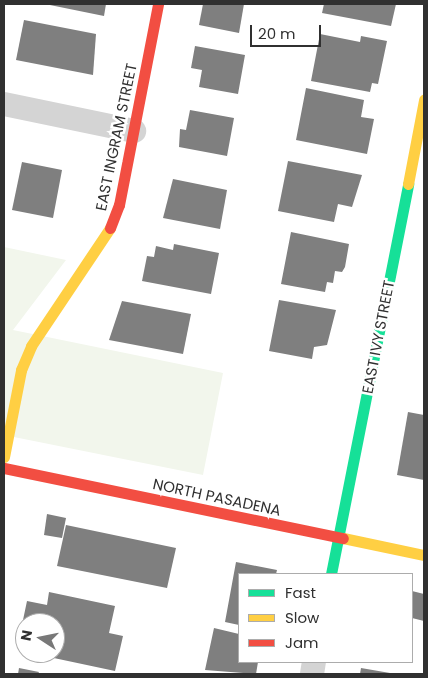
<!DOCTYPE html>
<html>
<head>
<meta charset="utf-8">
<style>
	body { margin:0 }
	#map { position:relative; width:428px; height:678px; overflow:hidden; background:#fff; font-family:Poppins,sans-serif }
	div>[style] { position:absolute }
	.green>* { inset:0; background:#f2f6ec }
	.building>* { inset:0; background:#7f7f7f }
	.street>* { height:24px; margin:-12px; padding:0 12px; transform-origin:12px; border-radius:12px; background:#d4d4d4 }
	.fast>* { height:11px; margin:-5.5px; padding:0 5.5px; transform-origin:5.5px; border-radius:5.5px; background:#16e098 }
	.slow>* { height:11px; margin:-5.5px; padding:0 5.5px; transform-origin:5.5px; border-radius:5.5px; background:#ffcf43 }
	.jam>* { height:11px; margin:-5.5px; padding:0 5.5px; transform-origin:5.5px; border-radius:5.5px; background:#f24e42 }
	span { translate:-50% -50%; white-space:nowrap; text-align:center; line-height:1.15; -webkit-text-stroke:5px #fff; paint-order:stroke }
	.street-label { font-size:15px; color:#303030 }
	.frame { position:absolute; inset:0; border:5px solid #303030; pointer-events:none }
	.legend { position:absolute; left:238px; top:573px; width:175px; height:90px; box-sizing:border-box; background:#fff; border:1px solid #acacac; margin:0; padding:6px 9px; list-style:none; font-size:15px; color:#303030 }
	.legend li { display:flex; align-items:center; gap:10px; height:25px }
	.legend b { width:25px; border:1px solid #acacac }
	.north { position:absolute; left:15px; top:613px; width:50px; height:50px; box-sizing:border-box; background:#fff; border:1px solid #acacac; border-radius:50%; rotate:281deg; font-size:14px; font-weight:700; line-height:20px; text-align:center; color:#303030 }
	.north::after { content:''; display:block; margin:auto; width:18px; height:22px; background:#787878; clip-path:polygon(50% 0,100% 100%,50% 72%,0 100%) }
	.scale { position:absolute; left:250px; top:25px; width:71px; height:22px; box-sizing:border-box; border:2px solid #303030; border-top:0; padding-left:6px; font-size:15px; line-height:18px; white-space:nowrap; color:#303030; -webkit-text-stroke:4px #fff; paint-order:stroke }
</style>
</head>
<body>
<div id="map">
	<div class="green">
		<i style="clip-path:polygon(4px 247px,66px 260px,13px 330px,223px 373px,203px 475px,4px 435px)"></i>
	</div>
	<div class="building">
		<i style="clip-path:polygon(45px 4px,106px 4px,104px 16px)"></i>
		<i style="clip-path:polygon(203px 4px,244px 4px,239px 33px,199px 25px)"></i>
		<i style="clip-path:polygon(324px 4px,396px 4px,391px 26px,322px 13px)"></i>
		<i style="clip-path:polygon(24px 20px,96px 34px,93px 75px,16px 60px)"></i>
		<i style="clip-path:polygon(320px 34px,360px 42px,361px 36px,387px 41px,378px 84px,372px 83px,370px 92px,311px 81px)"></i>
		<i style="clip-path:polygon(195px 46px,245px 55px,238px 94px,199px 87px,202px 70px,191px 68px)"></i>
		<i style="clip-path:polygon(306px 88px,364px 100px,361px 117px,374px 119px,367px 154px,296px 140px)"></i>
		<i style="clip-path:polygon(190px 110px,234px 118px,227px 156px,179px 147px,180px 129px,186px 130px)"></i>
		<i style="clip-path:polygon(288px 161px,362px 175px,352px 207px,338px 204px,334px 222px,278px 211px)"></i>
		<i style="clip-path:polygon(22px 162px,62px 170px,53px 218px,12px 210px)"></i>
		<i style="clip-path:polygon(173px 179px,227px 190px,220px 229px,163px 218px)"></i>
		<i style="clip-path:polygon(291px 232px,349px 244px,345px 267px,342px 272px,335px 271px,333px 283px,327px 282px,325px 292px,281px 284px)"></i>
		<i style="clip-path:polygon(174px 244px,219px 253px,211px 294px,142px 281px,147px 256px,154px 257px,156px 246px,173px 250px)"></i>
		<i style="clip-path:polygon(279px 300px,336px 310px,327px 345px,314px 347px,312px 359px,269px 351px)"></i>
		<i style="clip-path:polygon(122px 301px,191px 314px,183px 354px,109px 340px)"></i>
		<i style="clip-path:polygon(408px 412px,424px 415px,424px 480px,397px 475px)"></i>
		<i style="clip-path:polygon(47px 514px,66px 518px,62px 538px,44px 535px)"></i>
		<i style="clip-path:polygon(66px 525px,176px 548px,167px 588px,57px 566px)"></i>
		<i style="clip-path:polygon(236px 562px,277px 570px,276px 574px,239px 574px,239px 625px,225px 622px)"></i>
		<i style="clip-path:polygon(412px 591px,424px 594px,424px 621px,412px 618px)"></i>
		<i style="clip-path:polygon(49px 592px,115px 606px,109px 633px,123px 636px,115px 671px,35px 654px,55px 653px,55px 623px,25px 623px,25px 641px,19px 639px,27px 601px,47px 605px)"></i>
		<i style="clip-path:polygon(214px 628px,239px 634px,239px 662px,258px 662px,256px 674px,205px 670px)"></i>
		<i style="clip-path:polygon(19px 668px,39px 672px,38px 674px,18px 674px)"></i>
		<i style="clip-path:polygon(361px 668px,390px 673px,390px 674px,360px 674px)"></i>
	</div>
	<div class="street">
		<i style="left:4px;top:104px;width:133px;rotate:11.7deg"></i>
		<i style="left:312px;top:674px;width:12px;rotate:-81deg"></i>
	</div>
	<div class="fast">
		<i style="left:331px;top:574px;width:398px;rotate:-78.8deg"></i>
	</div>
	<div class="slow">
		<i style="left:408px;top:184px;width:86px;rotate:-79.2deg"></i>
		<i style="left:4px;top:457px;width:89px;rotate:-78.9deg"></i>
		<i style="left:21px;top:370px;width:26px;rotate:-67deg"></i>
		<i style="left:31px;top:346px;width:142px;rotate:-56.2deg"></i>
		<i style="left:343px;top:538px;width:83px;rotate:11.9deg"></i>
	</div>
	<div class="jam">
		<i style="left:110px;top:228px;width:25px;rotate:-69deg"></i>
		<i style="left:119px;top:205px;width:205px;rotate:-79deg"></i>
		<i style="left:4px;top:468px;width:346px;rotate:11.7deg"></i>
	</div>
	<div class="street-label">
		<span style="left:116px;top:137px;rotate:-78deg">EAST INGRAM STREET</span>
		<span style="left:378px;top:337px;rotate:-79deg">EAST IVY STREET</span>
		<span style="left:217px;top:497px;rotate:12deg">NORTH PASADENA</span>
	</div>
	<div class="frame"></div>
	<ul class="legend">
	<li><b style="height:6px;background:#16e098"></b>Fast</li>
	<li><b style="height:6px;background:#ffcf43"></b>Slow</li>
	<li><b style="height:6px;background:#f24e42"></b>Jam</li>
	</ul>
	<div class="north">N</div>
	<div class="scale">20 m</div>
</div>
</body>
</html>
